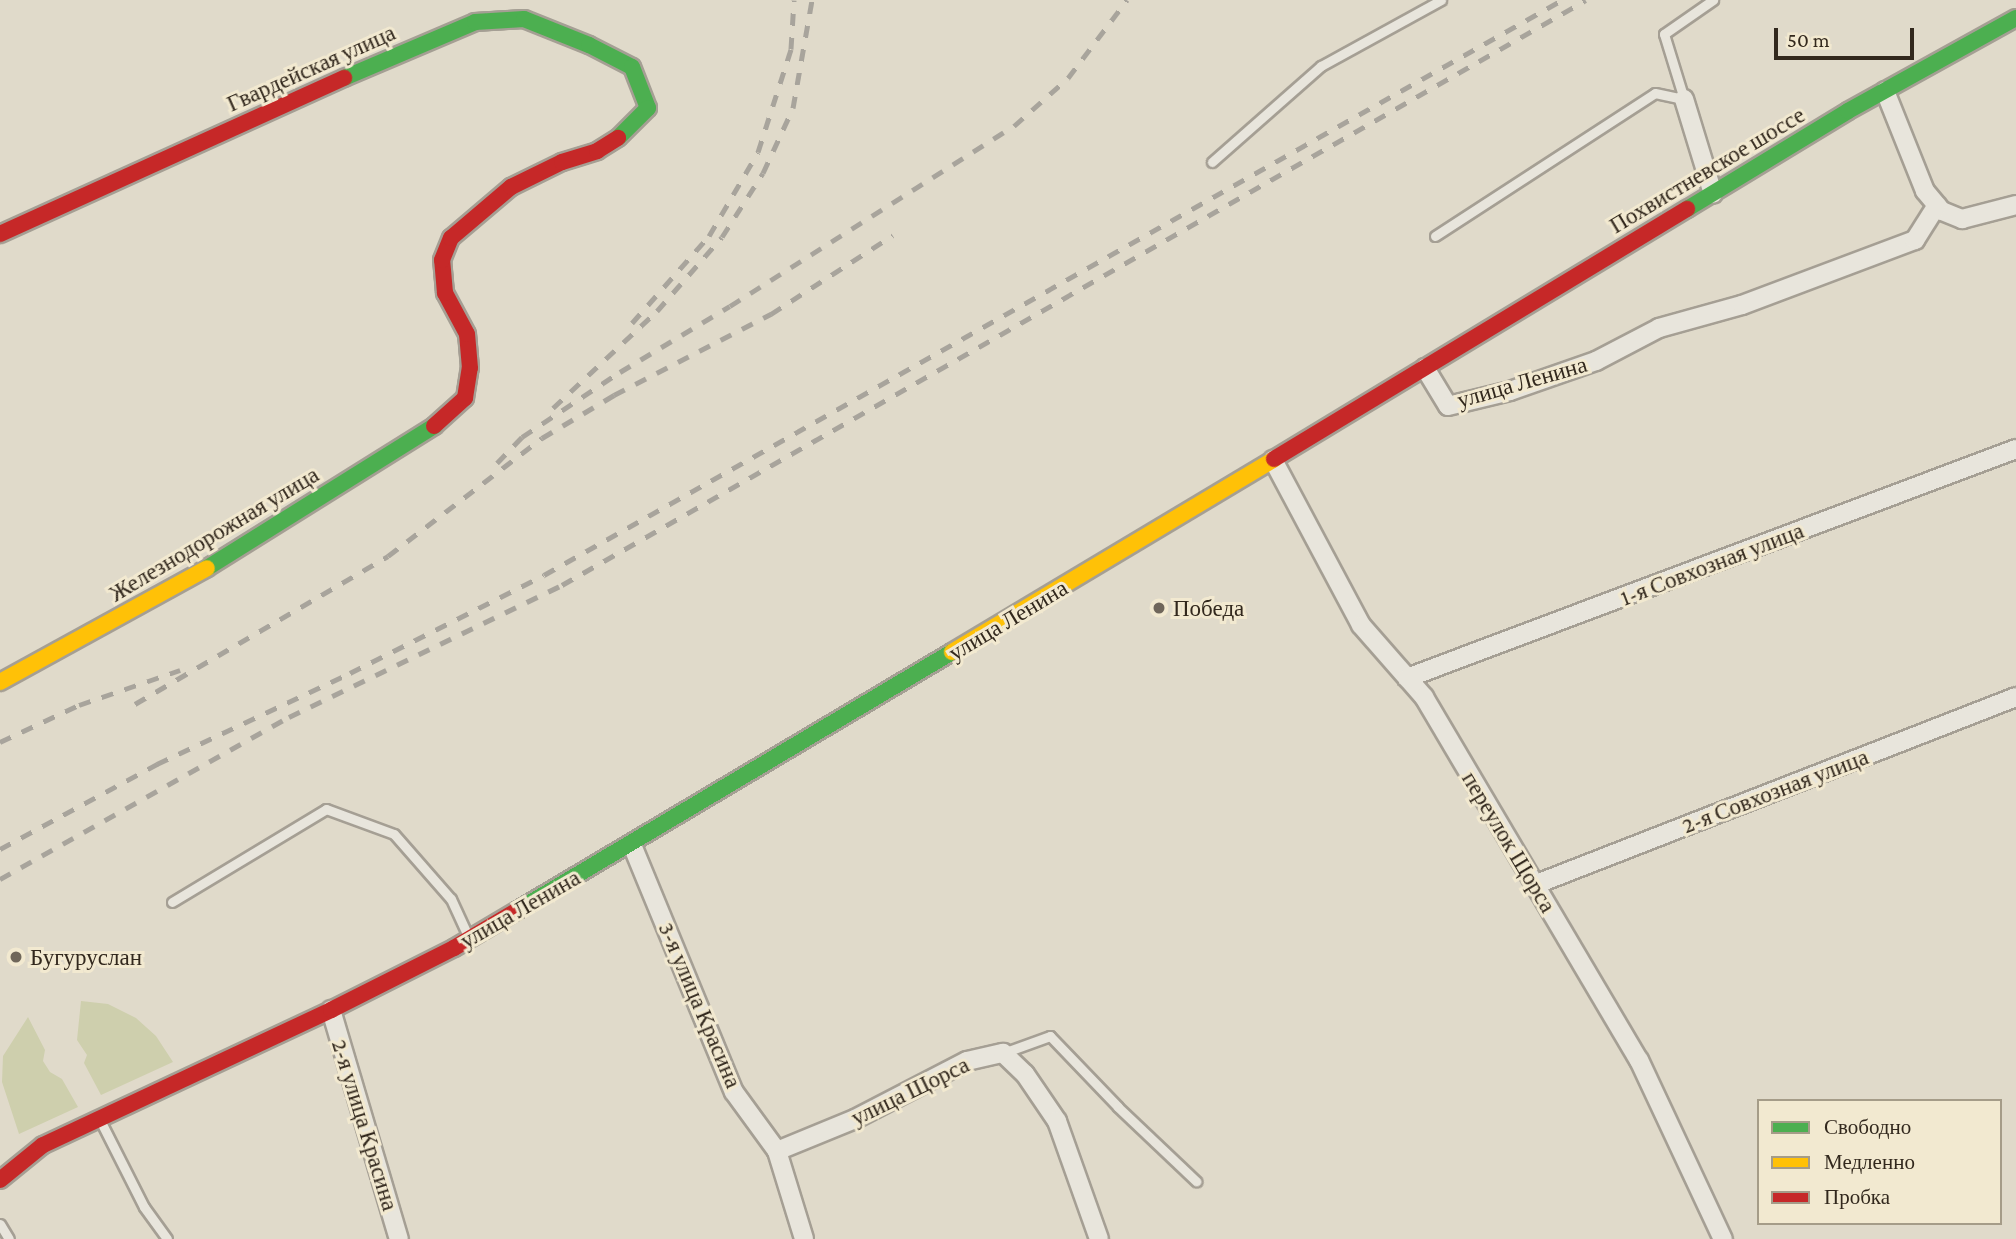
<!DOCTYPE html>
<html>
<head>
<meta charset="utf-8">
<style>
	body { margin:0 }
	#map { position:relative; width:2016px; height:1239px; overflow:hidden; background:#e0daca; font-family:"Crimson Pro",serif }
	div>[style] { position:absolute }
	.green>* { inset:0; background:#cecfad }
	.roads { filter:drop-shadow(2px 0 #a59f94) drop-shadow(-2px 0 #a59f94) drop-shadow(0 2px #a59f94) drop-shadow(0 -2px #a59f94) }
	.lane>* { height:9px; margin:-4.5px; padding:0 4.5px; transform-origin:4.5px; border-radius:4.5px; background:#e8e5dc }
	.street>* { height:18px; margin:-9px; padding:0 9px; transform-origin:9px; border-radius:9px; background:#e8e5dc }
	.fast>* { height:16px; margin:-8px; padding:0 8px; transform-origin:8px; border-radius:8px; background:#4caf50 }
	.slow>* { height:16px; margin:-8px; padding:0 8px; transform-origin:8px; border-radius:8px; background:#ffc107 }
	.jam>* { height:16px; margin:-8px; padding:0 8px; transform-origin:8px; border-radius:8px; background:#c62828 }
	.rail>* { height:5px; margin-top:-2.5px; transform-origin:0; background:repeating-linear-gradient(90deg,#a8a49c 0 12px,transparent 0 24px) }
	.dots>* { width:19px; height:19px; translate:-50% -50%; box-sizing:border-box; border:4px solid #f2e9d0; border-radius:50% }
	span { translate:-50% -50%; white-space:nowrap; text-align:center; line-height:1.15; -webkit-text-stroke:6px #f2e9d0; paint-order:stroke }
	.street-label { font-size:23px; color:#32281d }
	.poi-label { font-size:23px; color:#32281d }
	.left { translate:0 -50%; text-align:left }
	.legend { position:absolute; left:1757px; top:1099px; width:245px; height:126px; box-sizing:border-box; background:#f2e9d0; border:2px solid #a59c88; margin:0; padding:9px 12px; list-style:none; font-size:21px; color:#32281d }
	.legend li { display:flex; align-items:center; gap:14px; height:35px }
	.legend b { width:35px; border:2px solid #a59c88 }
	.scale { position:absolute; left:1774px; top:28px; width:140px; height:32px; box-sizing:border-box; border:4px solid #32281d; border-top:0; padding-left:9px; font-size:21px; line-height:24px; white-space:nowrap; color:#32281d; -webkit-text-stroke:5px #f2e9d0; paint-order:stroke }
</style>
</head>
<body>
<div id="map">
	<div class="green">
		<i style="clip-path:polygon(81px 1001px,108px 1004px,136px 1018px,156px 1036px,173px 1062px,101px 1095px,84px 1063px,87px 1055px,77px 1040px)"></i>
		<i style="clip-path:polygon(28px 1017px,45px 1050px,43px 1061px,50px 1072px,62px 1079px,78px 1107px,19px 1134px,2px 1082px,3px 1056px)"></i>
	</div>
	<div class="roads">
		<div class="lane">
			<i style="left:1212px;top:162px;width:145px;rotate:-41.4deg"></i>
			<i style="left:1321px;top:66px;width:137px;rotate:-28.8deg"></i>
			<i style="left:1435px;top:236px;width:262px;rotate:-33deg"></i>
			<i style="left:1655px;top:93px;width:30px;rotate:12deg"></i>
			<i style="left:1684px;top:99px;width:68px;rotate:-107.1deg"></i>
			<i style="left:1664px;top:34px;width:60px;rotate:-34.8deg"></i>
			<i style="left:172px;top:902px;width:180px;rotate:-31.1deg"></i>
			<i style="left:326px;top:809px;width:72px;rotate:20.2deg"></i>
			<i style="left:394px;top:834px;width:86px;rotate:48.8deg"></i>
			<i style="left:451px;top:899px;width:41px;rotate:65.3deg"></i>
			<i style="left:1003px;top:1053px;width:50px;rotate:-19.9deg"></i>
			<i style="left:1050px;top:1036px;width:98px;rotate:46.2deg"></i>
			<i style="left:1118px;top:1107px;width:108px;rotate:43.5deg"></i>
			<i style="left:100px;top:1120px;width:97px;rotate:63.2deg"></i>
			<i style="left:144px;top:1207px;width:39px;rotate:54deg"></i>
			<i style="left:0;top:1224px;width:17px;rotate:59deg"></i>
		</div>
		<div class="street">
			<i style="left:1885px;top:91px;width:108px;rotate:68.2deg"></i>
			<i style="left:1925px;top:191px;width:26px;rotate:50deg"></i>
			<i style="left:1942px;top:211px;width:22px;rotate:22deg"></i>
			<i style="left:1962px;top:219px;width:56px;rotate:-14.5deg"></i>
			<i style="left:1684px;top:99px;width:99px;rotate:73deg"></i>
			<i style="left:1425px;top:368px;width:44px;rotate:58.8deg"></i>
			<i style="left:1448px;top:406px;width:64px;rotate:-13.6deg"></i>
			<i style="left:1510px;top:391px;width:91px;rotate:-19.2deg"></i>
			<i style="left:1596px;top:361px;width:71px;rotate:-27.6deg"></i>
			<i style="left:1659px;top:328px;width:86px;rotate:-15.5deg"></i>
			<i style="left:1742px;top:305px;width:185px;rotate:-20.6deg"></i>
			<i style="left:1915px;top:240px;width:41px;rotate:-57.8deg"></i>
			<i style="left:1273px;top:460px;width:187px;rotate:61.9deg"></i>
			<i style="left:1361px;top:625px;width:96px;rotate:48.8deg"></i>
			<i style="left:1424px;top:697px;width:422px;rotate:59.4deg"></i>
			<i style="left:1639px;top:1060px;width:198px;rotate:64.9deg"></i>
			<i style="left:1407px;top:678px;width:651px;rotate:-20.61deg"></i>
			<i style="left:632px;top:845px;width:267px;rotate:67.6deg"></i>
			<i style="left:734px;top:1092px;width:73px;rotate:53.9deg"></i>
			<i style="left:777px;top:1151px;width:92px;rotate:72.9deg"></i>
			<i style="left:1534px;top:885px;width:517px;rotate:-21.31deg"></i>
			<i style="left:331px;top:1010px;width:239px;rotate:73.5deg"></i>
			<i style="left:777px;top:1151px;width:84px;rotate:-22.3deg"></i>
			<i style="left:855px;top:1119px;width:126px;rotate:-27.4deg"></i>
			<i style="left:967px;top:1061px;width:37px;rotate:-13deg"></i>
			<i style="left:1003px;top:1053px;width:30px;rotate:44deg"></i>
			<i style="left:1025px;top:1074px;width:57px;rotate:55.8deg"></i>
			<i style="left:1057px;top:1121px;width:125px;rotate:70.4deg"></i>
		</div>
		<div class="fast">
			<i style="left:344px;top:78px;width:142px;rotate:-23.1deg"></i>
			<i style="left:475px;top:22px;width:49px;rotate:-3.5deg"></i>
			<i style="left:524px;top:19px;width:70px;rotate:21.8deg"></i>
			<i style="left:589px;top:45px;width:48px;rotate:27.1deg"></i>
			<i style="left:632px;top:67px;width:44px;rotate:68.7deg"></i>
			<i style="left:648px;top:108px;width:42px;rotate:135deg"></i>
			<i style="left:1687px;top:209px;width:188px;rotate:-31.3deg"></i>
			<i style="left:1848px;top:111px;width:192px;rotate:-29deg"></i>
			<i style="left:207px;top:568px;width:268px;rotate:-32deg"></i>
			<i style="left:518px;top:910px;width:505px;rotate:-30.73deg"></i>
		</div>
		<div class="slow">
			<i style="left:952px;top:652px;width:375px;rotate:-30.9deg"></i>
			<i style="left:0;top:682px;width:236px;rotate:-28.8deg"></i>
		</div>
		<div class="jam">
			<i style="left:0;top:234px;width:378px;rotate:-24.4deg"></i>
			<i style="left:434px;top:426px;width:42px;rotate:-42.1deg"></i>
			<i style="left:465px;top:398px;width:30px;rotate:-81deg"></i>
			<i style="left:470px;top:368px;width:34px;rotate:-95deg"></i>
			<i style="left:467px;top:334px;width:47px;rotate:-118.2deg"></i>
			<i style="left:445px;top:293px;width:33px;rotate:-95deg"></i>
			<i style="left:442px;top:260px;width:24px;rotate:-68deg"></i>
			<i style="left:451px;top:238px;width:79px;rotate:-40.4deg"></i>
			<i style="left:511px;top:187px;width:57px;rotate:-26.1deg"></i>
			<i style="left:562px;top:162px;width:37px;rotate:-17deg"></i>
			<i style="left:597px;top:151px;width:25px;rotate:-32deg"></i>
			<i style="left:1274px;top:459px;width:483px;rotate:-31.2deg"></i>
			<i style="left:0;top:1180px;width:55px;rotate:-39.1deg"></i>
			<i style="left:43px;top:1145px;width:318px;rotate:-25.1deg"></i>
			<i style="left:331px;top:1010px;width:138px;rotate:-26.8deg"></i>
			<i style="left:454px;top:948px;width:74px;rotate:-30.7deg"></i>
		</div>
	</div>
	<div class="rail">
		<i style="left:632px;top:323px;width:116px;rotate:-48.5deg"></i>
		<i style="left:709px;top:236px;width:97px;rotate:-59.7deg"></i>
		<i style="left:758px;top:152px;width:108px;rotate:-72.2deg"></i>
		<i style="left:791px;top:49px;width:49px;rotate:-86.5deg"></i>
		<i style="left:553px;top:408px;width:142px;rotate:-43deg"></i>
		<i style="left:657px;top:311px;width:98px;rotate:-48.7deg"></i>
		<i style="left:722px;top:237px;width:76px;rotate:-57.4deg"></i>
		<i style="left:763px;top:173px;width:72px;rotate:-65.2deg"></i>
		<i style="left:793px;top:108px;width:110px;rotate:-80deg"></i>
		<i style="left:497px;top:463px;width:36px;rotate:-46deg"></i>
		<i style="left:522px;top:437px;width:118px;rotate:-33.6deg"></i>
		<i style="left:620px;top:372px;width:128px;rotate:-31deg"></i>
		<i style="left:730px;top:306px;width:336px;rotate:-32.4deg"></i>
		<i style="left:1014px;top:126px;width:72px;rotate:-41.6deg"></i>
		<i style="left:1068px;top:78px;width:98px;rotate:-52.9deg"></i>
		<i style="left:135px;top:704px;width:293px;rotate:-30.3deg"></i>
		<i style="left:388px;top:556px;width:194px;rotate:-37.5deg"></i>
		<i style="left:542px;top:438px;width:84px;rotate:-30.8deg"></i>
		<i style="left:614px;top:395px;width:177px;rotate:-27.3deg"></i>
		<i style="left:771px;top:314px;width:145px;rotate:-32.9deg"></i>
		<i style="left:0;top:742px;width:87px;rotate:-25.1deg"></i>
		<i style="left:79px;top:705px;width:107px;rotate:-19.1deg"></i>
		<i style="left:0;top:849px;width:179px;rotate:-28.4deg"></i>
		<i style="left:157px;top:764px;width:213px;rotate:-25.2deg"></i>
		<i style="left:350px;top:673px;width:217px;rotate:-26.8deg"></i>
		<i style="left:544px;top:575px;width:1169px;rotate:-29.46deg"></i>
		<i style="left:0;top:879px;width:331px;rotate:-29.3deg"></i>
		<i style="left:289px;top:717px;width:303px;rotate:-25.8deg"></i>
		<i style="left:562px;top:585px;width:1179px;rotate:-29.74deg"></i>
	</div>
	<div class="dots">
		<i style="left:1159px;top:608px;background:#6f665a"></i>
		<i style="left:16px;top:957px;background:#6f665a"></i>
	</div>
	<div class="street-label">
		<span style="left:311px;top:68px;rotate:-24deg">Гвардейская улица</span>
		<span style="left:1707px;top:170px;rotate:-31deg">Похвистневское шоссе</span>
		<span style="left:1522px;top:382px;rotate:-16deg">улица Ленина</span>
		<span style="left:214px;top:534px;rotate:-31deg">Железнодорожная улица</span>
		<span style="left:1712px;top:564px;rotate:-21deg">1-я Совхозная улица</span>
		<span style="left:1008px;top:620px;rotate:-31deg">улица Ленина</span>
		<span style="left:1775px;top:791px;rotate:-21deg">2-я Совхозная улица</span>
		<span style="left:1509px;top:842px;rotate:59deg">переулок Щорса</span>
		<span style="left:520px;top:909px;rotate:-30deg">улица Ленина</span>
		<span style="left:700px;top:1005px;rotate:67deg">3-я улица Красина</span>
		<span style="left:910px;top:1091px;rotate:-26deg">улица Щорса</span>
		<span style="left:365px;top:1125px;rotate:73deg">2-я улица Красина</span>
	</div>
	<div class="poi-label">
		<span class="left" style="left:1173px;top:608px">Победа</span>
		<span class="left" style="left:30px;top:957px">Бугуруслан</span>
	</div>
	<ul class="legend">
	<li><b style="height:9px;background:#4caf50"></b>Свободно</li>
	<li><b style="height:9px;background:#ffc107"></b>Медленно</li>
	<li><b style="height:9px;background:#c62828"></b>Пробка</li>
	</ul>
	<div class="scale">50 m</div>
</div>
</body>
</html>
